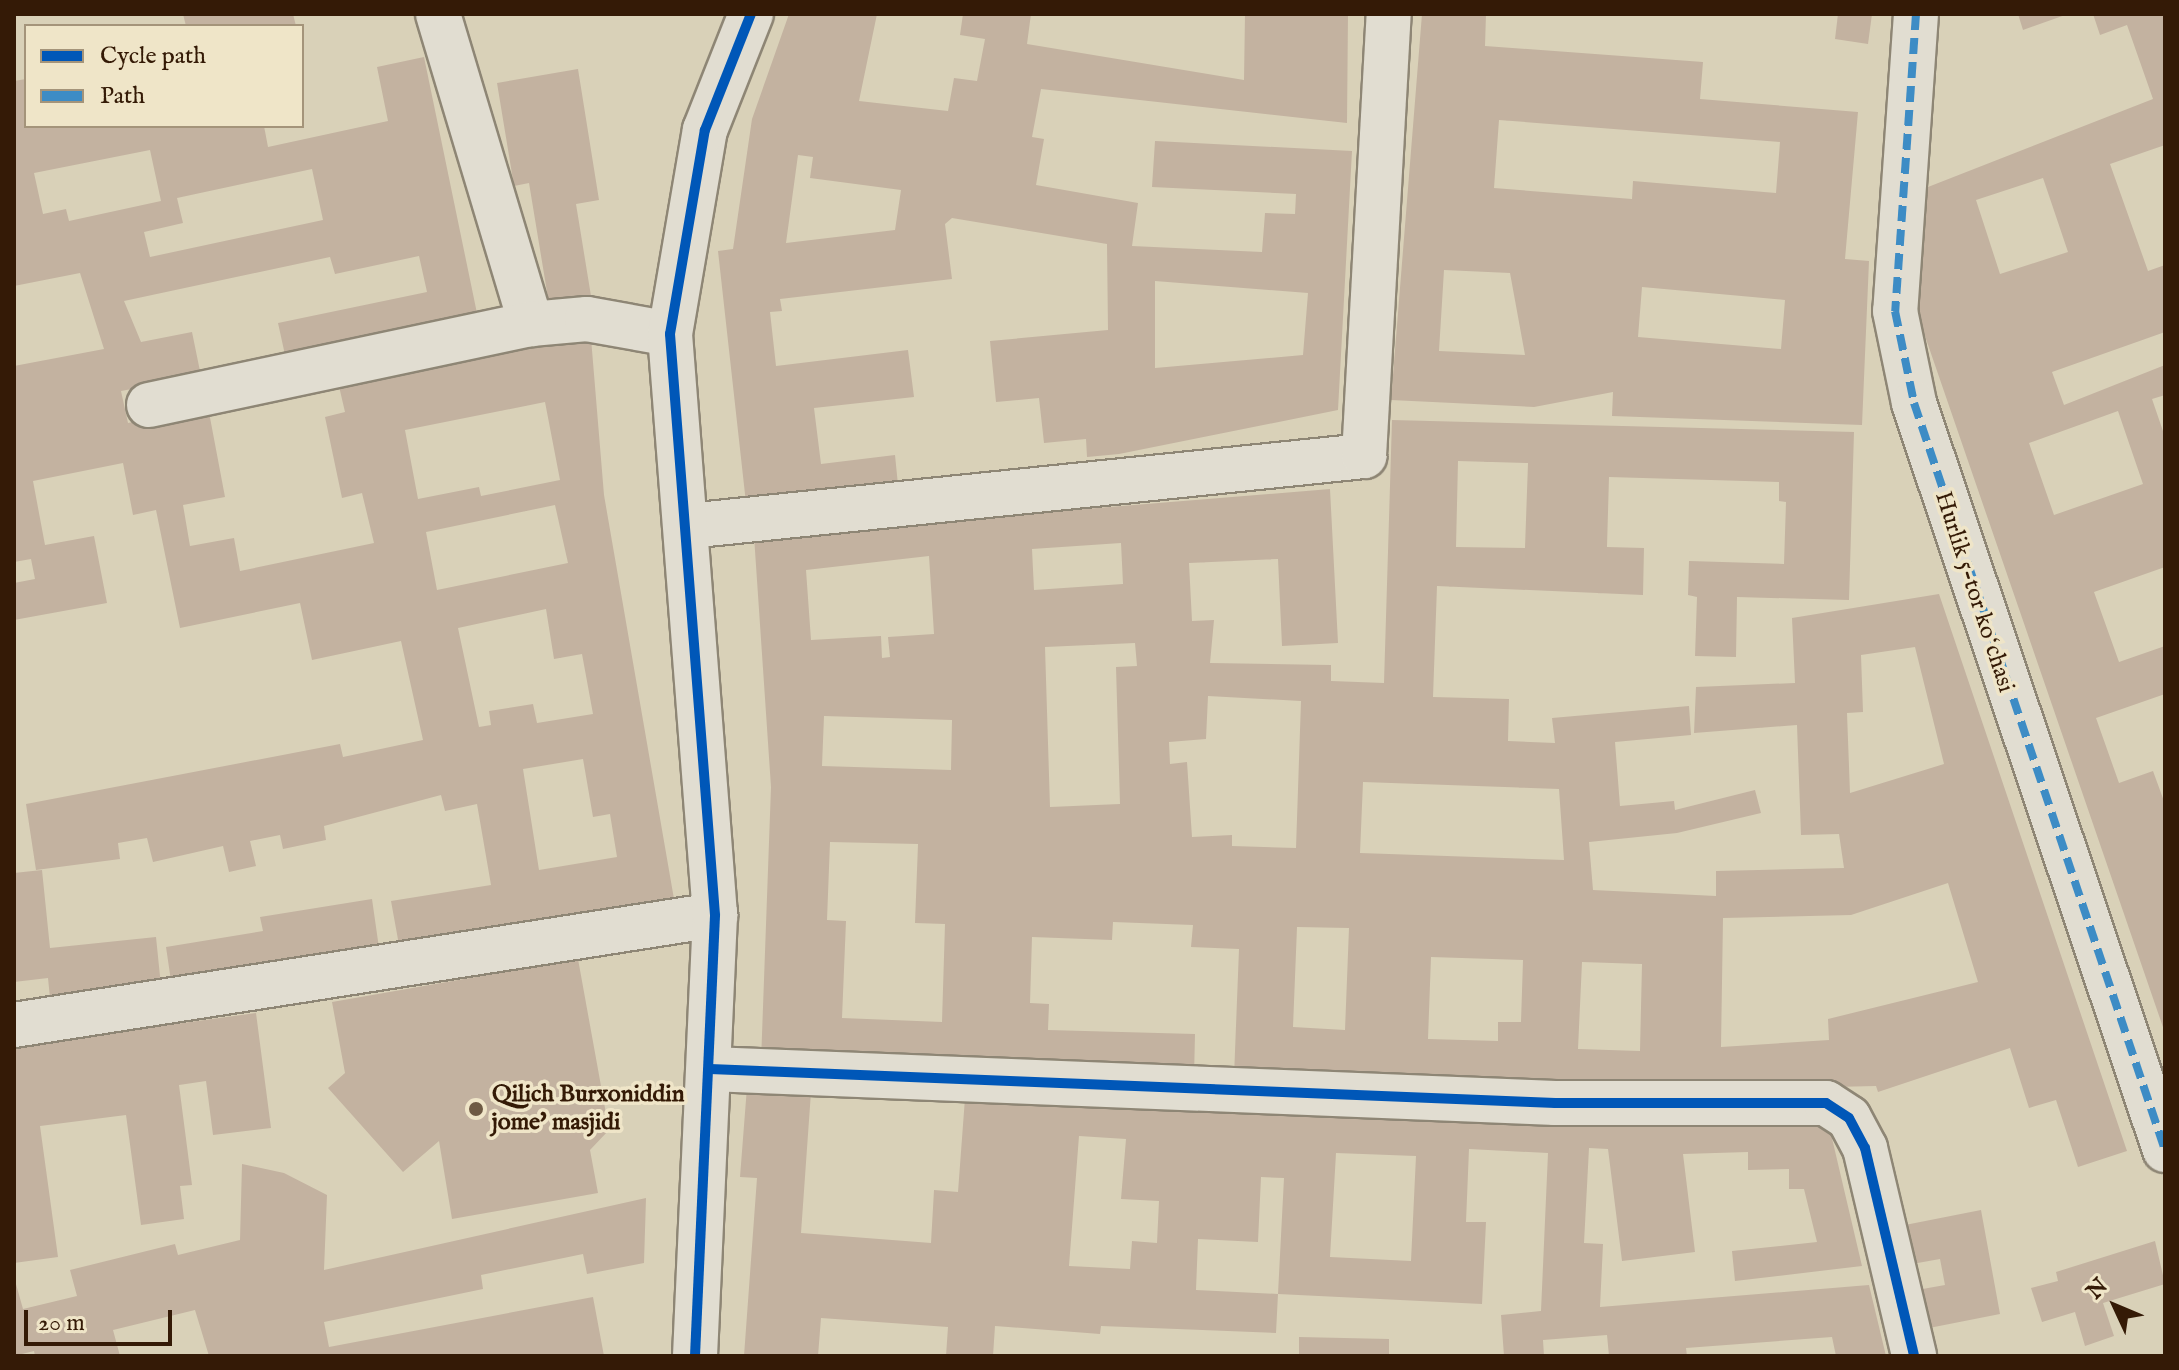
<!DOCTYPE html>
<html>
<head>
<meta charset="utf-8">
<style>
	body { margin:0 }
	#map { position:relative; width:2179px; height:1370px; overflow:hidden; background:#d9d1b8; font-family:"IM FELL English",serif }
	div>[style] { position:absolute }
	.building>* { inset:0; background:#c3b2a0 }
	.roads { filter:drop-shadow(2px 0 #8e8675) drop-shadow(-2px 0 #8e8675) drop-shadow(0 2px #8e8675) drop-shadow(0 -2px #8e8675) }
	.minor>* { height:44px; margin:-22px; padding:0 22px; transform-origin:22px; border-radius:22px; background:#e1ddd1 }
	.quiet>* { height:8px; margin-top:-4px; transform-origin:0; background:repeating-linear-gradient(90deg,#3d8cc5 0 16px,transparent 0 24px) }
	.cycleway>* { height:10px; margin:-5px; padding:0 5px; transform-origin:5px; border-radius:5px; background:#0057b8 }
	.dots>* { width:22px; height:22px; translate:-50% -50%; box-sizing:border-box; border:4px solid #efe5c8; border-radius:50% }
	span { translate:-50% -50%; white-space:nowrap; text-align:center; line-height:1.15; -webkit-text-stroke:7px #efe5c8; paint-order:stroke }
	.street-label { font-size:24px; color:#341a06 }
	.poi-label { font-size:24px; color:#341a06; font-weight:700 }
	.left { translate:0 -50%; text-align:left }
	.frame { position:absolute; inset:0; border:16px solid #341a06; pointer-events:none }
	.legend { position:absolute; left:24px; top:24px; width:280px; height:104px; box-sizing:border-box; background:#efe5c8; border:2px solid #a4947a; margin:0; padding:10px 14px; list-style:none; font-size:24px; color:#341a06 }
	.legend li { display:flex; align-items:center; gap:16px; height:40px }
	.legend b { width:40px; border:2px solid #a4947a }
	.north { position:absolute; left:2075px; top:1266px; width:80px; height:80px; -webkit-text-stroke:6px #efe5c8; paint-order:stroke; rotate:314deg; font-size:22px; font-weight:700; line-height:32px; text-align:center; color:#341a06 }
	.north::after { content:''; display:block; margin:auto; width:28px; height:36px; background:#341a06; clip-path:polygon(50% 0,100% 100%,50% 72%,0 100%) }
	.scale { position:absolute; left:24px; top:1310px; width:148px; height:36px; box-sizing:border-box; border:4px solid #341a06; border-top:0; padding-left:10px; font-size:24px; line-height:28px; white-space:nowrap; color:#341a06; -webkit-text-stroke:6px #efe5c8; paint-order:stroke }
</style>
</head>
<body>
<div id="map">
	<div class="building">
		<i style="clip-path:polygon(183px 14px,293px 14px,296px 26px,186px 26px)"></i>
		<i style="clip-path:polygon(evenodd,789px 14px,877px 14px,859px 101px,948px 111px,954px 78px,977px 81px,985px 39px,960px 35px,963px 14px,1031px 14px,1027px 44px,1244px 80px,1245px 14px,1348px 14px,1347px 123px,1041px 89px,1032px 137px,1044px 139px,1036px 185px,1138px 203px,1132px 246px,1262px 252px,1265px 213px,1295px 214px,1296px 194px,1152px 187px,1155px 141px,1352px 151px,1338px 410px,1119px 454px,1087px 457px,1086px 439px,1044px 443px,1039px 398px,996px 402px,990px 341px,1108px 330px,1107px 244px,952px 218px,945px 224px,952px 279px,780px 299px,782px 311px,770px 312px,776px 366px,908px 350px,914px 397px,814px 408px,821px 464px,895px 455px,898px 485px,746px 503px,718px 251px,733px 249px,752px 119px,789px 14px,798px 155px,813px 157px,810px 178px,901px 190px,895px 230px,786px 243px,798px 155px,789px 14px,1155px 281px,1308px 293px,1303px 355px,1155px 368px,1155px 281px)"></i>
		<i style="clip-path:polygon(evenodd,1422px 14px,1486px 14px,1485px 46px,1703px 62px,1700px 99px,1858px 112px,1845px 259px,1869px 261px,1862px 425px,1612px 416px,1613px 392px,1534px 407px,1391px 400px,1422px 14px,1499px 120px,1780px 142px,1776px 193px,1633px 181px,1632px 199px,1494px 188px,1499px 120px,1422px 14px,1444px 270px,1510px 273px,1525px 355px,1439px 351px,1444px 270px,1422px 14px,1642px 287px,1785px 300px,1781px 349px,1638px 337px,1642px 287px)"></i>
		<i style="clip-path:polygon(1838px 14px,1872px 14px,1868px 44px,1835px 39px)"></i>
		<i style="clip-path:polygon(2018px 14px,2068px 14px,2023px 30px)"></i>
		<i style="clip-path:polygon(evenodd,2093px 14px,2165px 14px,2165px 145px,2110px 164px,2148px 271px,2165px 265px,2165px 332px,2052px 372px,2064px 405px,2165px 365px,2165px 395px,2152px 399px,2165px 437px,2165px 567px,2094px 592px,2119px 662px,2165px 646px,2165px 694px,2096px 718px,2119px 783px,2153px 771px,2165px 804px,2165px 1033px,1915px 307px,1928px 187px,2153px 99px,2127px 25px,2100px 35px,2093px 14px,2043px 178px,2068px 252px,2000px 274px,1976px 200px,2043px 178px,2093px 14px,2118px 411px,2143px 484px,2054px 515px,2029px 443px,2118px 411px)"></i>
		<i style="clip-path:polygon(evenodd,424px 57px,479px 323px,287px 364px,278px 323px,427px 292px,419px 256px,335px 274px,330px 257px,124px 301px,141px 342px,192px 332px,201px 376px,121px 391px,128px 423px,208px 407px,225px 497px,183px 505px,190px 546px,234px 538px,240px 571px,374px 543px,362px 493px,342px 498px,325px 417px,345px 412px,338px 382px,591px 338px,604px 495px,674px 899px,399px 945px,391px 901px,491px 885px,477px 804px,445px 811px,441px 795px,324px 826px,326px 840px,283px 849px,280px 835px,250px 841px,256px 866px,229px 872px,223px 846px,153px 862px,147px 838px,118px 843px,120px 859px,36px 870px,26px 804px,340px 744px,343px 757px,423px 740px,401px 641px,312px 660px,300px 603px,180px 628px,156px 510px,133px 515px,123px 463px,33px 481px,45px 545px,94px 536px,107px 603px,14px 620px,14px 583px,35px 579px,31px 559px,14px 562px,14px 366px,104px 349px,80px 273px,14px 286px,14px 81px,26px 79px,26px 126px,264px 126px,268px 147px,388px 121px,377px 67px,424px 57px,150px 150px,161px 201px,69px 221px,66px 209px,43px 214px,34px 173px,150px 150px,424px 57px,312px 169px,323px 220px,150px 257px,144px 232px,183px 223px,177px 198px,312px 169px,424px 57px,545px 402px,560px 480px,481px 496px,479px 487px,418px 499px,405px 430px,545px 402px,424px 57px,555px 505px,568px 563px,437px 590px,426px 532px,555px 505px,424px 57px,546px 609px,554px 659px,582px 654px,593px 714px,537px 723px,533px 704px,489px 711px,491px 725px,479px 727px,458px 628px,546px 609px,424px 57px,583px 759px,593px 817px,610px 814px,617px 857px,539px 870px,523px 769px,583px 759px)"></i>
		<i style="clip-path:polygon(578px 69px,599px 200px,576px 204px,591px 296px,549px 304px,529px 183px,514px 186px,497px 83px)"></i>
		<i style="clip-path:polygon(evenodd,1392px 420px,1854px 432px,1849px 600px,1737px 597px,1736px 657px,1695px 656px,1697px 597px,1688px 595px,1689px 561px,1784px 564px,1786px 502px,1779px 501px,1779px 482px,1609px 477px,1607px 547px,1644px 548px,1643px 595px,1437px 586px,1433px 697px,1509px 699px,1508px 741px,1555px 743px,1552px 718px,1689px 706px,1691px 735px,1615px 742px,1620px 806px,1674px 801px,1675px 810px,1755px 790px,1761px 813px,1677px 833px,1589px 842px,1593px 890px,1716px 896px,1716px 871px,1844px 868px,1839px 834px,1801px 835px,1797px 725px,1694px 733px,1696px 687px,1795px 683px,1792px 618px,1939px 594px,2127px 1151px,2078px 1167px,2056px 1100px,2029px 1108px,2010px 1048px,1878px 1092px,1876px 1086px,1655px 1091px,1234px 1077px,1239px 949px,1191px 947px,1193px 925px,1113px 922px,1112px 940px,1032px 937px,1030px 1003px,1049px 1004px,1048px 1030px,1195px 1034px,1194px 1077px,761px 1062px,771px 787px,754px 536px,1330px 489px,1338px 643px,1282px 646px,1278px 559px,1189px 563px,1192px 621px,1214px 620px,1210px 663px,1331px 665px,1331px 681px,1384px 683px,1392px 420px,1458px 461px,1528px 463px,1525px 548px,1456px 547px,1458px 461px,1392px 420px,1121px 543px,1123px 584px,1034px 590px,1032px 549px,1121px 543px,1392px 420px,929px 556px,934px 634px,888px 637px,890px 657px,882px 658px,881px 636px,811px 640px,806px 570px,929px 556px,1392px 420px,1135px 643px,1137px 666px,1116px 667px,1120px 804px,1050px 807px,1045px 647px,1135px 643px,1392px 420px,1915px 647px,1944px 764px,1850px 793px,1847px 713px,1863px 712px,1861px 655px,1915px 647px,1392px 420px,1208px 696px,1301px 701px,1296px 848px,1232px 846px,1232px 835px,1192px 837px,1187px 762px,1170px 764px,1169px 742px,1206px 739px,1208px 696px,1392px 420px,824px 716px,952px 720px,951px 770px,822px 766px,824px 716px,1392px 420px,1363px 782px,1559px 789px,1564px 860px,1360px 853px,1363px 782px,1392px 420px,830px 842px,918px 844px,915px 923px,945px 924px,942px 1022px,842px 1018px,846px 921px,827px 920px,830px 842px,1392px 420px,1948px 883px,1978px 982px,1828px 1019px,1829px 1040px,1721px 1047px,1723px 918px,1851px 915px,1948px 883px,1392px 420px,1297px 927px,1349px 928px,1345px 1030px,1293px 1027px,1297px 927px,1392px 420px,1431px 957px,1523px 960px,1521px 1022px,1498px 1022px,1498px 1041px,1428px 1039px,1431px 957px,1392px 420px,1582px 962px,1642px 964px,1640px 1051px,1578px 1049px,1582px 962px)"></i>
		<i style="clip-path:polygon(42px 870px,50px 948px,156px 937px,161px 986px,50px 998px,48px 978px,14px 982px,14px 873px)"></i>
		<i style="clip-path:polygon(372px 899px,379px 948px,171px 981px,166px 947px,263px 931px,260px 917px)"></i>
		<i style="clip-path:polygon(578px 959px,609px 1130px,590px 1150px,598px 1193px,452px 1219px,439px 1141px,403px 1172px,328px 1088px,345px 1073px,332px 1002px)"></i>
		<i style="clip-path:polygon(256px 1013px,271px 1128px,213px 1135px,206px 1081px,179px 1085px,192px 1185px,180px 1186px,184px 1219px,141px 1225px,126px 1115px,40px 1126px,58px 1257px,14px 1263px,14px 1046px)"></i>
		<i style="clip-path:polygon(evenodd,747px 1087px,811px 1092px,801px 1233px,931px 1243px,934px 1190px,958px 1192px,965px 1098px,1827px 1117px,1862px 1266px,1735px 1281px,1732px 1251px,1817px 1242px,1804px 1189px,1789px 1189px,1789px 1169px,1748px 1170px,1748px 1152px,1683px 1154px,1695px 1252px,1622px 1261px,1608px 1149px,1589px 1148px,1584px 1243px,1603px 1244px,1600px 1307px,1869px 1285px,1886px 1356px,1836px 1356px,1832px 1337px,1686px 1348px,1687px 1356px,1609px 1356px,1607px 1335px,1543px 1340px,1544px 1356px,1504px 1356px,1501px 1315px,1541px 1311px,1548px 1153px,1469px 1149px,1466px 1222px,1486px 1222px,1482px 1304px,1278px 1294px,1284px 1178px,1261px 1177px,1258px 1242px,1198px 1239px,1196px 1290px,1278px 1294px,1276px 1333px,1101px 1326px,1100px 1334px,995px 1326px,993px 1356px,946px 1356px,948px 1327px,821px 1318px,818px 1356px,744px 1356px,757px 1178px,740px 1177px,747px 1087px,1079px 1136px,1126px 1139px,1121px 1199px,1159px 1201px,1157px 1243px,1132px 1241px,1130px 1269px,1069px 1266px,1079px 1136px,747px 1087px,1336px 1153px,1416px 1156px,1411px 1261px,1330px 1257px,1336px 1153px)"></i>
		<i style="clip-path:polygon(242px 1164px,284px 1173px,327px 1195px,324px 1270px,646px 1198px,644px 1263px,587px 1274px,583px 1254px,481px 1275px,483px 1289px,324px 1322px,329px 1347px,593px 1297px,604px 1356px,209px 1356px,195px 1310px,113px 1330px,120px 1356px,35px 1356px,34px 1351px,14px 1356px,14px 1277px,23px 1309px,77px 1296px,70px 1270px,175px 1244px,178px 1255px,240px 1240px)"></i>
		<i style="clip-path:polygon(1981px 1210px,2000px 1314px,1924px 1329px,1917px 1290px,1945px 1285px,1940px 1259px,1912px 1264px,1905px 1225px)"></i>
		<i style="clip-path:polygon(2155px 1241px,2165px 1284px,2103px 1303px,2114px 1336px,2085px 1346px,2075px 1312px,2042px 1322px,2031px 1288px,2058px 1281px,2056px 1272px)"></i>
		<i style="clip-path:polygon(1299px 1337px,1389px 1339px,1389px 1356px,1299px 1356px)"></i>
	</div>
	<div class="roads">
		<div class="minor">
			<i style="left:438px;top:14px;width:324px;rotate:73.3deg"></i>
			<i style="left:531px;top:324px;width:56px;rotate:-5.1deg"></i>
			<i style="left:587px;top:319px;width:84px;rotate:10.2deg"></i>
			<i style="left:1916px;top:14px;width:298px;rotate:94deg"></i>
			<i style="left:1895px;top:311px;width:94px;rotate:78.3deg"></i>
			<i style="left:1914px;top:403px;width:788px;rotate:71.43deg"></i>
			<i style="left:149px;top:405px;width:390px;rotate:-12deg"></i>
			<i style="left:688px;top:526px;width:680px;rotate:-5.91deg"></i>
			<i style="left:1364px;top:456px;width:443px;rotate:-86.8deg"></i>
			<i style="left:14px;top:1025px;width:710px;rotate:-8.92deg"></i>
			<i style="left:710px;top:1069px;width:846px;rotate:2.3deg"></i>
			<i style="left:1555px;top:1103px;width:271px"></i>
			<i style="left:1826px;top:1103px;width:27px;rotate:33deg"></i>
			<i style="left:1849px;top:1118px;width:34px;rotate:62deg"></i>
			<i style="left:1865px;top:1148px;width:214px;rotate:76.7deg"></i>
			<i style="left:695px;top:1356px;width:441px;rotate:-87.4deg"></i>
			<i style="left:715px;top:915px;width:583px;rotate:-94.43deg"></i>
			<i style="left:670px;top:334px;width:207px;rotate:-80.3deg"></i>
			<i style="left:705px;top:130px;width:125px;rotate:-68.4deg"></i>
		</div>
	</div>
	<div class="quiet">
		<i style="left:1916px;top:14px;width:298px;rotate:94deg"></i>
		<i style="left:1895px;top:311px;width:94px;rotate:78.3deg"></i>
		<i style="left:1914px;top:403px;width:788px;rotate:71.43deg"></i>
	</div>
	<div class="cycleway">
		<i style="left:710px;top:1069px;width:846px;rotate:2.3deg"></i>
		<i style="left:1555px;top:1103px;width:271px"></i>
		<i style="left:1826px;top:1103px;width:27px;rotate:33deg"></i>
		<i style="left:1849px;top:1118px;width:34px;rotate:62deg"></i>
		<i style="left:1865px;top:1148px;width:214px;rotate:76.7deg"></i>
		<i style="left:695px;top:1356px;width:441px;rotate:-87.4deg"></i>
		<i style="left:715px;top:915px;width:583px;rotate:-94.43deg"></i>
		<i style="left:670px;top:334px;width:207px;rotate:-80.3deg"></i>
		<i style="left:705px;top:130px;width:125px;rotate:-68.4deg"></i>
	</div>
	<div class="dots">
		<i style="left:476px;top:1109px;background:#6e5a44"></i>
	</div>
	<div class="street-label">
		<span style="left:1974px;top:592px;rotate:72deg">Hurlik 5-tor koʻchasi</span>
	</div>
	<div class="poi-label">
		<span class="left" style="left:492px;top:1109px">Qilich Burxoniddin<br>jome' masjidi</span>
	</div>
	<div class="frame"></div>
	<ul class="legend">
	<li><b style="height:10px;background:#0057b8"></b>Cycle path</li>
	<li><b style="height:10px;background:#3d8cc5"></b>Path</li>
	</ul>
	<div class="north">N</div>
	<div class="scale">20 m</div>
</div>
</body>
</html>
